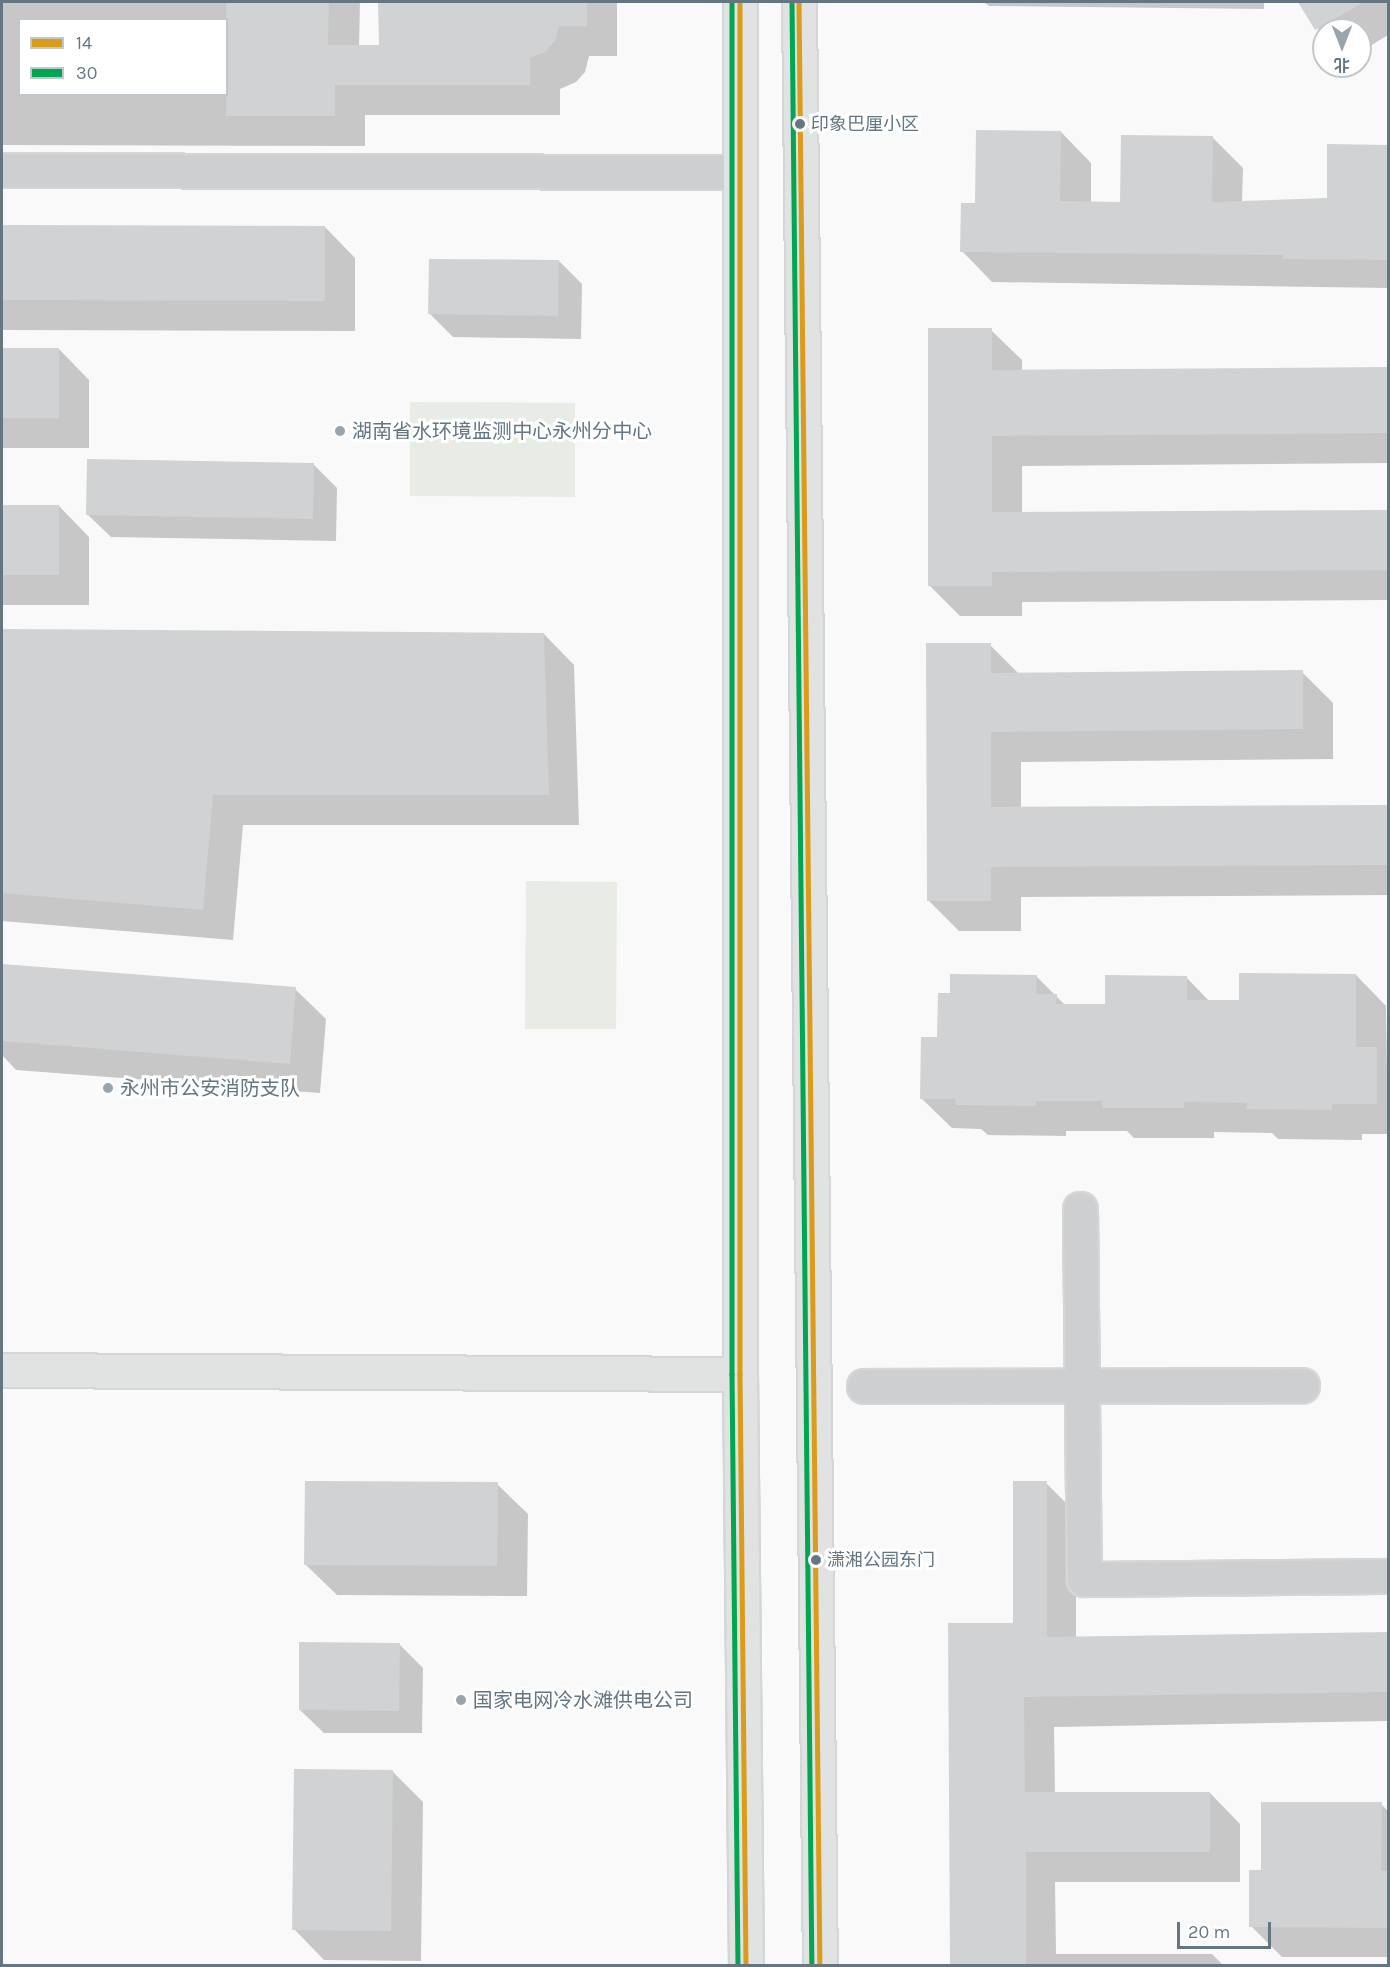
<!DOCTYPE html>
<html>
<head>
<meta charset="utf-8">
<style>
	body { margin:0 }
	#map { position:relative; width:1390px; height:1967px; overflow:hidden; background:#f9f9f9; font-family:Karla,"Noto Sans SC",sans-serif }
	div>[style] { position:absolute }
	.green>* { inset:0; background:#e8ebe6 }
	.shadow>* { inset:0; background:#0003 }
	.building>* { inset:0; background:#d0d2d3 }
	.roads { filter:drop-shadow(2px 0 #d5d6d7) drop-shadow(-2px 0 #d5d6d7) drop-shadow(0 2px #d5d6d7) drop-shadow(0 -2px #d5d6d7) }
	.street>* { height:33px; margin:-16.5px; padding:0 16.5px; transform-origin:16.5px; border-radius:16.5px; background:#cecfd0 }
	.secondary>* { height:33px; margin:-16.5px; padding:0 16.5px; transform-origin:16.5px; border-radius:16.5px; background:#e1e2e2 }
	.bus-1>* { height:4.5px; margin:-2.25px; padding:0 2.25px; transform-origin:2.25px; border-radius:2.25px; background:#da9c1a }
	.bus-2>* { height:4.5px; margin:-2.25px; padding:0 2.25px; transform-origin:2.25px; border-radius:2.25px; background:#00a651 }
	.dots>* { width:16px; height:16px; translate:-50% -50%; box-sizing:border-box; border:3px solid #fff; border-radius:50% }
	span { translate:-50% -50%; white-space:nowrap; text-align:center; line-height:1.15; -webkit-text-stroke:6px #fff; paint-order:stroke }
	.bus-label { font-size:18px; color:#657683 }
	.left { translate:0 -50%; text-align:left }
	.poi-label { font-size:20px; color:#657683 }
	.frame { position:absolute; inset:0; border:3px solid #657683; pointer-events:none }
	.legend { position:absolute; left:18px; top:18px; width:210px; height:78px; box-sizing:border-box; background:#fff; border:2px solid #c1c8cd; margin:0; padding:8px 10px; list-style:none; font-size:18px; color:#657683 }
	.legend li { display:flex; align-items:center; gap:12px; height:30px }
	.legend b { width:30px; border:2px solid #c1c8cd }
	.north { position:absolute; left:1312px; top:18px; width:60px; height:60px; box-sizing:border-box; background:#fff; border:2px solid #c1c8cd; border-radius:50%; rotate:180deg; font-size:16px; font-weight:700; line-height:24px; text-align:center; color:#657683 }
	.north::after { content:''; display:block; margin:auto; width:21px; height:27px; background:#99a4ac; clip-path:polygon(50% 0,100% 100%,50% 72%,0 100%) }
	.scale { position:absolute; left:1177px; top:1922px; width:94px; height:27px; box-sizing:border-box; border:3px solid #657683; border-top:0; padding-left:8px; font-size:18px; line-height:21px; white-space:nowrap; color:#657683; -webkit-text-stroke:4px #fff; paint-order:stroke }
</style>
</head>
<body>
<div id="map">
	<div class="green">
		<i style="clip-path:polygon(410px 402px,575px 403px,575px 497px,410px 496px)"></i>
		<i style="clip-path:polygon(526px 881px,617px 882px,616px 1029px,525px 1029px)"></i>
	</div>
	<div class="shadow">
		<i style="clip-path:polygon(evenodd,2px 2px,360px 2px,359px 47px,380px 47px,380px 2px,617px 2px,617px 56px,589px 56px,585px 72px,576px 82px,560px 89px,560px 115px,365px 115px,365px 146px,2px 145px,2px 2px,20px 20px,226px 20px,226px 94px,20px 94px,20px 20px)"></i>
		<i style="clip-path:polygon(984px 2px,1264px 2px,1264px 9px,989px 6px)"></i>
		<i style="clip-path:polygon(1300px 2px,1388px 2px,1388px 35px,1360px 52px,1360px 30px,1324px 30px,1324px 37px)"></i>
		<i style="clip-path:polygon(1061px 132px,1091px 163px,1091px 203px,1122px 204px,1212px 137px,1243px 168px,1242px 202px,1328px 200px,1388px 147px,1388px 288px,992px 282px,962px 251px,977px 204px)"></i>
		<i style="clip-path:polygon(2px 226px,325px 227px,355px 258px,355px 331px,2px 330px)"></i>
		<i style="clip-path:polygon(559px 261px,582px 284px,581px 339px,453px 337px,430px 314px)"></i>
		<i style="clip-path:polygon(991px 330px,1022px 360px,1022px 372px,1388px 369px,1388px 463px,1022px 466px,1022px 513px,1388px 512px,1388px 600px,1022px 602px,1022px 616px,960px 616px,929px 585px)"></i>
		<i style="clip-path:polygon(2px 349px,59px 349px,89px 380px,89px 448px,2px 448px)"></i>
		<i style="clip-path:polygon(313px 464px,337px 488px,336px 541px,111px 537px,87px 514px)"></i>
		<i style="clip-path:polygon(2px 506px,59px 506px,89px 537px,89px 605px,2px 605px)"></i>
		<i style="clip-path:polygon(2px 630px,544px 634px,574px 665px,579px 825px,243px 825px,233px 940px,2px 921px)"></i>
		<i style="clip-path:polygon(990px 645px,1020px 675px,1302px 672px,1333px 703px,1333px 759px,1021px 762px,1021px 808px,1388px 807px,1388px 895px,1021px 897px,1021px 931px,959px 931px,928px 900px)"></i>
		<i style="clip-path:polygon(2px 966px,295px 989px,326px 1019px,320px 1093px,16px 1070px,2px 1055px)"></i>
		<i style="clip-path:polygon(1356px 975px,1386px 1006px,1388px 1134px,1362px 1134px,1362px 1140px,1278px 1139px,1272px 1133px,1214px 1132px,1214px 1138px,1134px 1138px,1127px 1131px,1066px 1131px,1066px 1136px,988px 1135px,981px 1129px,952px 1128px,921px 1098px,952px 995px,1036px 976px,1066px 1006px,1107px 1006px,1186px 977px,1210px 1002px,1240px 1002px)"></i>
		<i style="clip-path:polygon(1046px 1483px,1076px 1513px,1076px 1639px,1388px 1633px,1388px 1721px,1054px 1727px,1055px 1794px,1210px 1793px,1240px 1824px,1240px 1882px,1055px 1882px,1056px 1954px,1212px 1954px,1224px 1966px,952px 1966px,949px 1625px,1014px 1624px)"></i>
		<i style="clip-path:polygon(497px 1484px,528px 1514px,527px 1596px,337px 1595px,306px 1565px)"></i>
		<i style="clip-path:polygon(399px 1644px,423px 1668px,422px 1733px,324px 1733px,300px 1710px)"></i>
		<i style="clip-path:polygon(392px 1771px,423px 1802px,421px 1961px,324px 1960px,294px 1929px)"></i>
		<i style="clip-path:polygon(1381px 1804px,1388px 1811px,1388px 1957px,1282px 1957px,1251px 1926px,1263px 1871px)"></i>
	</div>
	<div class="building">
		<i style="clip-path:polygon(226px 2px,329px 2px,328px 45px,379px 45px,378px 2px,587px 2px,587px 26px,559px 26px,555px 41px,545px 52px,530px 58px,530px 85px,335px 85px,335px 116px,226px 116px)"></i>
		<i style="clip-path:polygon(1298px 2px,1364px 2px,1315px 30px)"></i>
		<i style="clip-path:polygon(976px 130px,1061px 131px,1060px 201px,1120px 202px,1121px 135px,1213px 136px,1212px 202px,1327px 198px,1327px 144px,1389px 145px,1389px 260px,1283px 259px,1283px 255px,960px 252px,961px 203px,975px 203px)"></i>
		<i style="clip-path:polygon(2px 225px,325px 226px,325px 301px,2px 300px)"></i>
		<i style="clip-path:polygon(429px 259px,559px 260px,558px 316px,428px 314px)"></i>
		<i style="clip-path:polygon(928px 328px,992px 328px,992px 370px,1389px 367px,1389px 433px,992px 436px,992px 512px,1389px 510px,1389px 570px,992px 572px,992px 586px,928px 586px)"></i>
		<i style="clip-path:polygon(2px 348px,59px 348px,59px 418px,2px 418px)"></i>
		<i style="clip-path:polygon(87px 459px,314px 463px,313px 519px,86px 515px)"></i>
		<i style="clip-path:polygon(2px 505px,59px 505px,59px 575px,2px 575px)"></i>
		<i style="clip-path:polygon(2px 629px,544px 633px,549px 795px,213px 795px,203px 910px,2px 893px)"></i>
		<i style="clip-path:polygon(926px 643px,991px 643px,991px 673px,1303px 670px,1303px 729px,991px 732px,991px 807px,1389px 805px,1389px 865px,991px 867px,991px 901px,927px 901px)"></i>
		<i style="clip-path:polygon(2px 964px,296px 987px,290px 1064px,2px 1041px)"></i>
		<i style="clip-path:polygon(1239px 973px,1356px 974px,1356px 1047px,1377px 1047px,1377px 1104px,1332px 1104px,1332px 1110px,1246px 1109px,1247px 1103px,1184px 1102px,1184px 1108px,1102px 1108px,1102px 1101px,1036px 1101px,1036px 1106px,956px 1105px,955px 1099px,920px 1099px,921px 1037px,937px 1037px,938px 993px,950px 993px,950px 974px,1037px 975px,1036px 994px,1057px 994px,1056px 1004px,1105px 1004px,1105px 975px,1187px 976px,1187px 1000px,1239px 1000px)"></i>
		<i style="clip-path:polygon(305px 1481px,498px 1482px,497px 1566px,304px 1565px)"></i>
		<i style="clip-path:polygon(1013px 1481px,1047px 1481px,1047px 1637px,1389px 1632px,1389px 1692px,1024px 1697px,1025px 1792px,1210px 1792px,1210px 1852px,1026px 1852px,1026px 1965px,950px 1965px,948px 1623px,1013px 1623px)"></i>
		<i style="clip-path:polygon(299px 1642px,400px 1643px,399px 1711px,299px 1710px)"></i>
		<i style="clip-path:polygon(294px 1769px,393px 1770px,391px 1931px,292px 1930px)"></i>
		<i style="clip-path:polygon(1261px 1802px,1382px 1802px,1381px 1871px,1389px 1871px,1389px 1928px,1249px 1927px,1249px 1870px,1261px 1870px)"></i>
	</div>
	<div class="roads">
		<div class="street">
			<i style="left:2px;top:170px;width:738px;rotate:0.16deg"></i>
			<i style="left:1080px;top:1209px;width:370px;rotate:89.4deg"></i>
			<i style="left:1084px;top:1579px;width:304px;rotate:-0.6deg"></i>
			<i style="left:864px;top:1386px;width:438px;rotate:-0.1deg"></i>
		</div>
		<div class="secondary">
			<i style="left:740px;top:2px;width:1372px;rotate:90deg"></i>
			<i style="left:740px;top:1374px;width:592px;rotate:89.42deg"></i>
			<i style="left:799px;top:2px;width:1964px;rotate:89.39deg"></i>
			<i style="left:2px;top:1370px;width:738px;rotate:0.31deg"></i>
		</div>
	</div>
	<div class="bus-1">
		<i style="left:740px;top:2px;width:1372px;rotate:90deg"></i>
		<i style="left:740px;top:1374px;width:592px;rotate:89.42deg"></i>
		<i style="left:799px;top:2px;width:1964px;rotate:89.39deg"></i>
	</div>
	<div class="bus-2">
		<i style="left:732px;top:2px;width:1372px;rotate:90deg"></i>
		<i style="left:732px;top:1374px;width:592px;rotate:89.42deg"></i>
		<i style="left:792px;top:2px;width:1964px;rotate:89.42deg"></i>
	</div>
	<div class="dots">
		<i style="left:800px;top:124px;background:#657683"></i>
		<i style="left:340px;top:431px;background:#99a4ac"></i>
		<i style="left:108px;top:1088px;background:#99a4ac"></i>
		<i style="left:816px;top:1560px;background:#657683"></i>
		<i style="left:461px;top:1700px;background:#99a4ac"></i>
	</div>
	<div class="bus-label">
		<span class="left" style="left:811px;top:124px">印象巴厘小区</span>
		<span class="left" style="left:827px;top:1560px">潇湘公园东门</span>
	</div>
	<div class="poi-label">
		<span class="left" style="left:352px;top:431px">湖南省水环境监测中心永州分中心</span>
		<span class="left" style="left:120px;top:1088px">永州市公安消防支队</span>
		<span class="left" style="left:473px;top:1700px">国家电网冷水滩供电公司</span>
	</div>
	<div class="frame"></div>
	<ul class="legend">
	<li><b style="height:8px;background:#da9c1a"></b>14</li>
	<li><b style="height:8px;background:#00a651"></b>30</li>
	</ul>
	<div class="north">北</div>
	<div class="scale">20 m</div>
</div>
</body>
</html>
